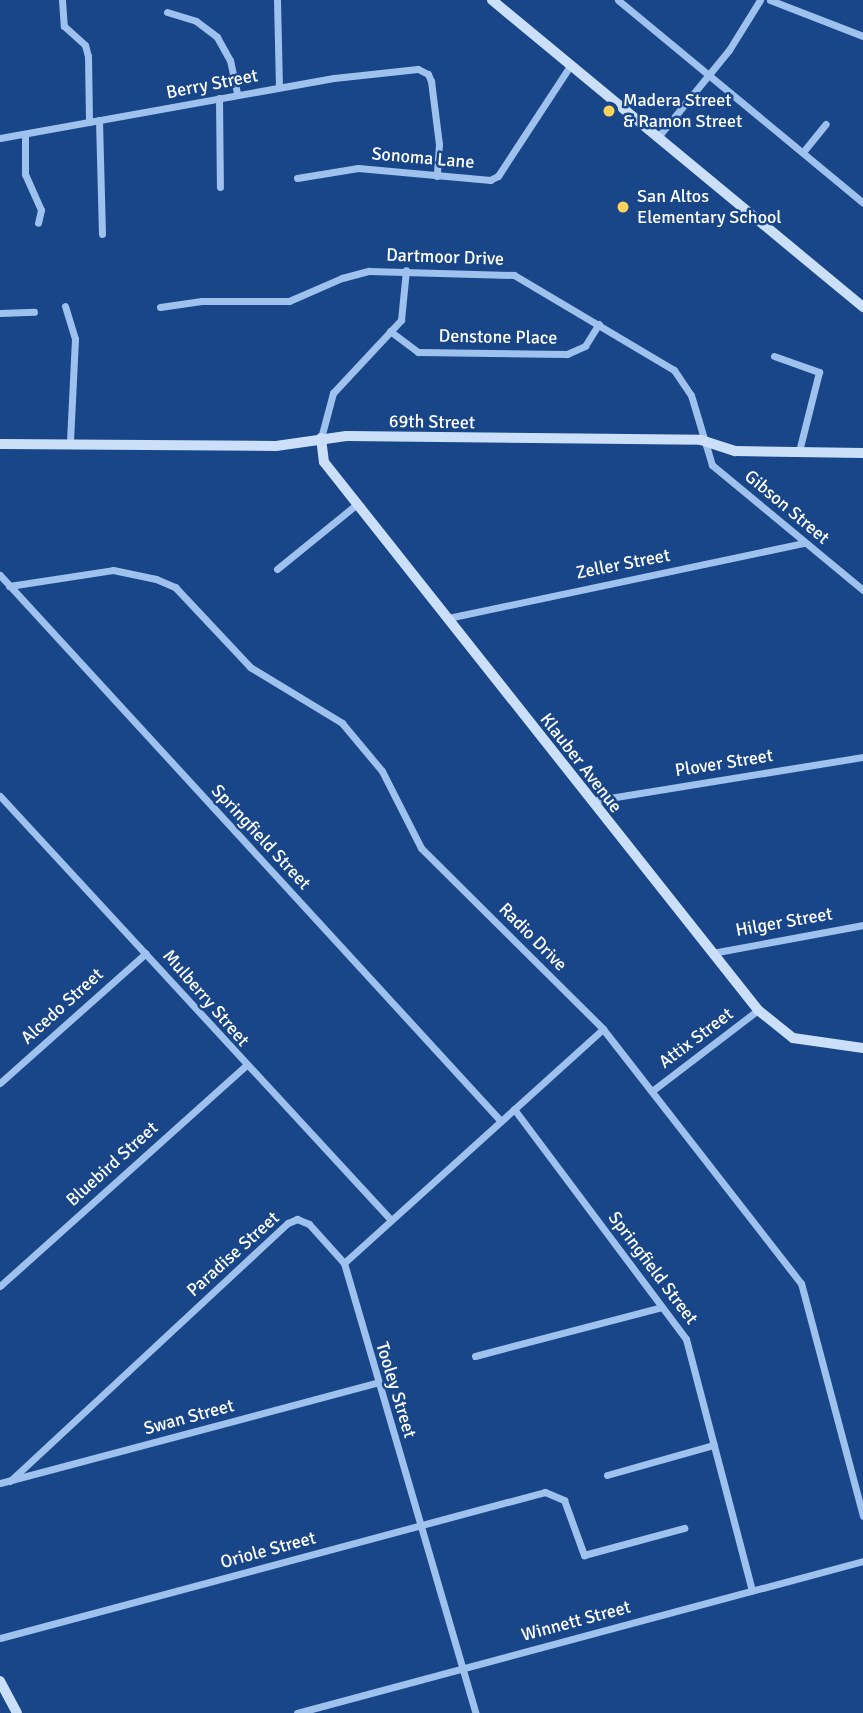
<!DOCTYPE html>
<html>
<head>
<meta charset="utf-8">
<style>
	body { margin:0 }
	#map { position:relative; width:863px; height:1713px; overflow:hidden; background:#184688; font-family:Signika,sans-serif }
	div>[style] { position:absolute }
	.street>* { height:7px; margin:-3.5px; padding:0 3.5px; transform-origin:3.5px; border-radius:3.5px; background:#9fc1ed }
	.secondary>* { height:10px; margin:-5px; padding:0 5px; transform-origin:5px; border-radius:5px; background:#ccdff9 }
	.dots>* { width:19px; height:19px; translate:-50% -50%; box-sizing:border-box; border:4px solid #184688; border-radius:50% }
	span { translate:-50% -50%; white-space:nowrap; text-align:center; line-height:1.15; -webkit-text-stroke:5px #184688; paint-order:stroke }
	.street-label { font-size:18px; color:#fff }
	.poi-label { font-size:18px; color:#fff }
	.left { translate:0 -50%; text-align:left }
</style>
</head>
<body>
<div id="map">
	<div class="street">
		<i style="left:62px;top:0;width:26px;rotate:86deg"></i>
		<i style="left:64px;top:26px;width:28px;rotate:42deg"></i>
		<i style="left:85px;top:45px;width:11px;rotate:75deg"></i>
		<i style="left:88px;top:56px;width:66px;rotate:89.1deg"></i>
		<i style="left:277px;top:0;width:87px;rotate:88.7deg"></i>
		<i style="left:618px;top:0;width:318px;rotate:39.6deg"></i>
		<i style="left:770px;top:0;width:100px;rotate:21.2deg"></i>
		<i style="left:167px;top:12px;width:30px;rotate:17deg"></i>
		<i style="left:196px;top:21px;width:26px;rotate:37deg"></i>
		<i style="left:217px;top:37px;width:26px;rotate:61deg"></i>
		<i style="left:230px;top:60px;width:35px;rotate:78deg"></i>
		<i style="left:219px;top:98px;width:89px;rotate:89.4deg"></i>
		<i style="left:99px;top:120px;width:114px;rotate:88.5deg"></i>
		<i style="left:25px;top:134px;width:40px;rotate:90deg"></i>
		<i style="left:25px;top:174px;width:39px;rotate:66deg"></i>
		<i style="left:41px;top:210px;width:13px;rotate:103deg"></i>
		<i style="left:658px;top:137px;width:112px;rotate:-50.8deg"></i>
		<i style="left:729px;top:50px;width:59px;rotate:-58.2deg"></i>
		<i style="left:0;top:138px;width:339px;rotate:-10.2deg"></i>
		<i style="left:334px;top:78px;width:84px;rotate:-6.1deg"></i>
		<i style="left:418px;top:69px;width:11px;rotate:27deg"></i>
		<i style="left:428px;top:74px;width:8px;rotate:67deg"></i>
		<i style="left:431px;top:81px;width:64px;rotate:82.8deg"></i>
		<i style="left:439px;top:144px;width:32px;rotate:94deg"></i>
		<i style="left:803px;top:152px;width:36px;rotate:-51deg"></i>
		<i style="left:297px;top:178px;width:62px;rotate:-9.3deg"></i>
		<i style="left:358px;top:168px;width:133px;rotate:5.2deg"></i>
		<i style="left:490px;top:180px;width:9px;rotate:-27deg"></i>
		<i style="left:498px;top:176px;width:131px;rotate:-56.8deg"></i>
		<i style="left:65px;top:306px;width:34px;rotate:73deg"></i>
		<i style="left:75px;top:339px;width:103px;rotate:92.8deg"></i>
		<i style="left:160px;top:307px;width:42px;rotate:-8.1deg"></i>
		<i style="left:202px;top:301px;width:87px"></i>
		<i style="left:289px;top:301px;width:58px;rotate:-23.5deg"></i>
		<i style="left:342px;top:278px;width:28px;rotate:-15deg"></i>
		<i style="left:369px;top:271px;width:145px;rotate:1.6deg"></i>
		<i style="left:514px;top:275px;width:186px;rotate:30.7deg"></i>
		<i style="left:674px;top:370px;width:30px;rotate:56deg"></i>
		<i style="left:691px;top:395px;width:73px;rotate:73.3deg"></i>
		<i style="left:712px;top:465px;width:196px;rotate:39.6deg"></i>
		<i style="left:0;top:313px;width:34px;rotate:-2deg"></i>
		<i style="left:390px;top:331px;width:35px;rotate:37deg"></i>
		<i style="left:418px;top:352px;width:149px;rotate:0.8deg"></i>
		<i style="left:567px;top:354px;width:20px;rotate:-24deg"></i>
		<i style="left:585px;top:346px;width:26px;rotate:-58deg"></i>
		<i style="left:774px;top:356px;width:48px;rotate:19.6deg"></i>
		<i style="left:819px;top:372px;width:81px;rotate:104.2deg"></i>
		<i style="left:321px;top:438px;width:47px;rotate:-75.1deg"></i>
		<i style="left:333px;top:393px;width:100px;rotate:-47deg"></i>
		<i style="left:401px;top:320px;width:50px;rotate:-84.3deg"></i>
		<i style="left:277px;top:569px;width:103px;rotate:-39.1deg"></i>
		<i style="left:0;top:575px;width:740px;rotate:47.47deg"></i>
		<i style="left:9px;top:586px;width:105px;rotate:-8.7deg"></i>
		<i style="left:113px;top:570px;width:44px;rotate:11.8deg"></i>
		<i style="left:156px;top:579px;width:21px;rotate:23deg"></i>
		<i style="left:175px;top:587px;width:110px;rotate:46.8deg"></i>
		<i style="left:250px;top:667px;width:108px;rotate:31.3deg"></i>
		<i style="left:342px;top:723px;width:62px;rotate:50.2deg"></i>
		<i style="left:382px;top:771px;width:86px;rotate:63.1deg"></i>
		<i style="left:421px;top:848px;width:257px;rotate:44.8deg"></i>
		<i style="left:603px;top:1029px;width:322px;rotate:52.1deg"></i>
		<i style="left:801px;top:1283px;width:241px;rotate:75.1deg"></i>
		<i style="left:448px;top:618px;width:364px;rotate:-11.9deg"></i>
		<i style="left:0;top:796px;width:575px;rotate:47.32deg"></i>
		<i style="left:591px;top:801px;width:276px;rotate:-9.2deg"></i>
		<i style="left:712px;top:953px;width:154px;rotate:-10.5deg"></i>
		<i style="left:0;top:1083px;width:195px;rotate:-41.7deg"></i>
		<i style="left:652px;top:1091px;width:133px;rotate:-37.4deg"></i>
		<i style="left:514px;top:1109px;width:287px;rotate:53.2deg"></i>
		<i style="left:686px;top:1339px;width:260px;rotate:75.3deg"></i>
		<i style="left:344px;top:1263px;width:349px;rotate:-42.1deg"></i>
		<i style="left:0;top:1286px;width:329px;rotate:-41.9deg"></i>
		<i style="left:475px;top:1356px;width:193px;rotate:-14.7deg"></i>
		<i style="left:607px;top:1475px;width:111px;rotate:-15.7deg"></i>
		<i style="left:10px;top:1481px;width:379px;rotate:-42.9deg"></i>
		<i style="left:288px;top:1223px;width:10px;rotate:-24deg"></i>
		<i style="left:297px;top:1219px;width:13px;rotate:23deg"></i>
		<i style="left:309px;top:1224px;width:52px;rotate:48.1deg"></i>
		<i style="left:344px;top:1263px;width:469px;rotate:73.7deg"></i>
		<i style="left:0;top:1483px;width:390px;rotate:-14.9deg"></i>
		<i style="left:0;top:1638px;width:564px;rotate:-15deg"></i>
		<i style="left:545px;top:1492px;width:21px;rotate:23deg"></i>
		<i style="left:564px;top:1500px;width:59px;rotate:70deg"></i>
		<i style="left:584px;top:1555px;width:104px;rotate:-15.1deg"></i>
		<i style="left:297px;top:1713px;width:586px;rotate:-15.03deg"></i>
	</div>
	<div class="secondary">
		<i style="left:492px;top:0;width:482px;rotate:39.6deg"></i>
		<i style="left:321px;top:438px;width:24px;rotate:83deg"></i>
		<i style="left:324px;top:462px;width:699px;rotate:51.62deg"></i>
		<i style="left:758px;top:1010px;width:45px;rotate:38.7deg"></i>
		<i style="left:793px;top:1038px;width:71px;rotate:8.1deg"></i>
		<i style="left:0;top:444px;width:276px;rotate:0.4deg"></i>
		<i style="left:276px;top:446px;width:71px;rotate:-8.1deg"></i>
		<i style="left:346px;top:436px;width:355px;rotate:0.6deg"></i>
		<i style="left:701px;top:440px;width:36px;rotate:18deg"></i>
		<i style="left:735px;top:451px;width:128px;rotate:0.9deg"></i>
		<i style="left:0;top:1681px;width:36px;rotate:62deg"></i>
	</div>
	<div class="dots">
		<i style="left:609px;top:111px;background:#ffd35b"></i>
		<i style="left:623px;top:207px;background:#ffd35b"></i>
	</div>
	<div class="street-label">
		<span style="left:212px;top:84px;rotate:-11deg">Berry Street</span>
		<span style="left:423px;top:158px;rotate:5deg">Sonoma Lane</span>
		<span style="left:445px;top:257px;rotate:2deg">Dartmoor Drive</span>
		<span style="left:498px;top:337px;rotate:1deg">Denstone Place</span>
		<span style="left:432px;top:422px;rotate:1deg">69th Street</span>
		<span style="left:787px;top:507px;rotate:40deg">Gibson Street</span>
		<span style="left:623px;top:564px;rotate:-11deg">Zeller Street</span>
		<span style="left:581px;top:763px;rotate:52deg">Klauber Avenue</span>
		<span style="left:724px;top:763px;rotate:-9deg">Plover Street</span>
		<span style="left:261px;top:837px;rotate:47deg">Springfield Street</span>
		<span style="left:784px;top:922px;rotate:-10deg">Hilger Street</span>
		<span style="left:533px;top:937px;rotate:45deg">Radio Drive</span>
		<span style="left:206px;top:998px;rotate:49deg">Mulberry Street</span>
		<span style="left:62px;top:1006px;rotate:-42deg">Alcedo Street</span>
		<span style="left:696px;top:1038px;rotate:-37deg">Attix Street</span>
		<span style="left:112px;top:1164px;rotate:-42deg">Bluebird Street</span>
		<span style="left:233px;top:1254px;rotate:-42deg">Paradise Street</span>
		<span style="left:653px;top:1268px;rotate:53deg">Springfield Street</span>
		<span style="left:396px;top:1390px;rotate:73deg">Tooley Street</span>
		<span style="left:189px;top:1417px;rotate:-15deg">Swan Street</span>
		<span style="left:268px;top:1550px;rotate:-15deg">Oriole Street</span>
		<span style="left:576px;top:1621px;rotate:-15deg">Winnett Street</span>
	</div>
	<div class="poi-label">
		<span class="left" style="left:623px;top:111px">Madera Street<br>&amp; Ramon Street</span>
		<span class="left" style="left:637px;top:207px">San Altos<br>Elementary School</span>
	</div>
</div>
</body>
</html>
